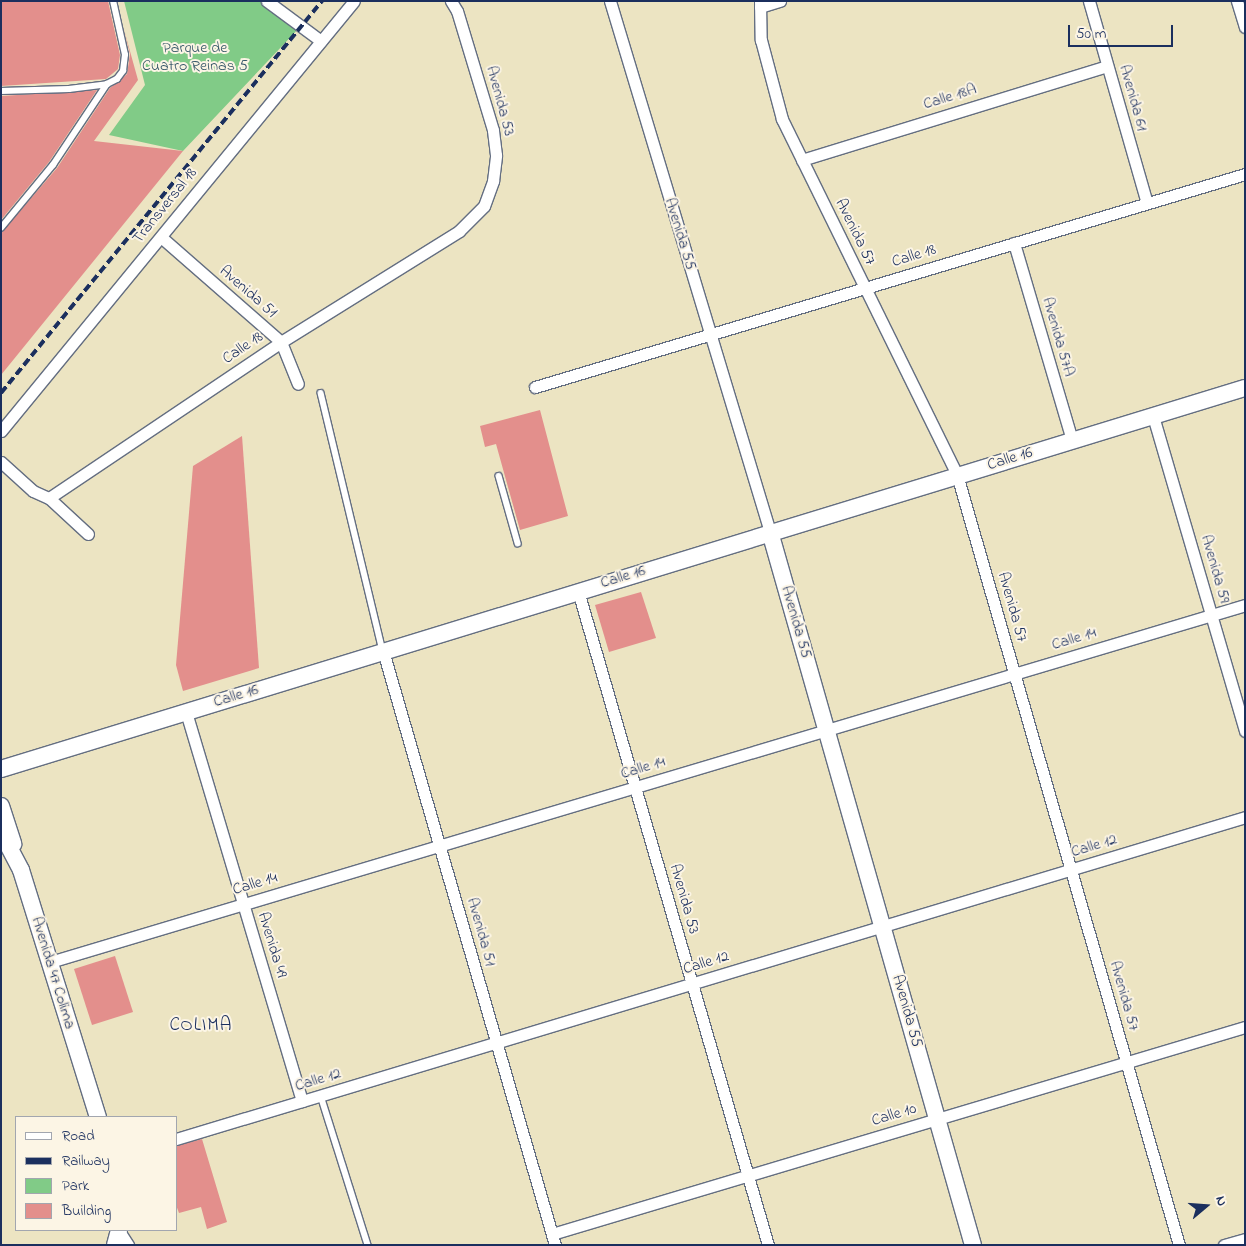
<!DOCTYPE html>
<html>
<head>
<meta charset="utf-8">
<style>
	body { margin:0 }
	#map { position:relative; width:1246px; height:1246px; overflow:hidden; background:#ece4c2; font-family:"Indie Flower",sans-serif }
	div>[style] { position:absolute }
	.green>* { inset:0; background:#81cb87 }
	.building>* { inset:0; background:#e38f8c }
	.roads { filter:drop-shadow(1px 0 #646e81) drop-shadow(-1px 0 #646e81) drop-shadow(0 1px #646e81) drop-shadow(0 -1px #646e81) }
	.lane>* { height:5.5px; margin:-2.75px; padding:0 2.75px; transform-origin:2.75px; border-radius:2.75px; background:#fff }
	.street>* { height:11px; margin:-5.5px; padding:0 5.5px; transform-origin:5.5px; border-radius:5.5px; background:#fff }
	.secondary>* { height:16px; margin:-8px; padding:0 8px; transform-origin:8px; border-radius:8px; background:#fff }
	.rail>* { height:4px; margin-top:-2px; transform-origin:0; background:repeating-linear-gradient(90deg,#1b2f5e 0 8px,transparent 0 12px) }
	span { translate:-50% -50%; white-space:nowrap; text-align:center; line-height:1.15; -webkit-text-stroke:4px #fcf5e5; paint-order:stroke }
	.park-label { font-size:16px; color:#345668 }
	.street-label { font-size:16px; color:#1b2f5e }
	.quarter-label { font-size:19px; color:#1b2f5e; letter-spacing:1px }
	.frame { position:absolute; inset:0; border:2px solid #1b2f5e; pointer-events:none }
	.legend { position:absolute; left:15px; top:1116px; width:162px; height:115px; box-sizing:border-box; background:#fcf5e5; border:1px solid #a2a6af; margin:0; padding:6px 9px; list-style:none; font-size:15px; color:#1b2f5e }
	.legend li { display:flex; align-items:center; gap:10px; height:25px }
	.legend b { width:25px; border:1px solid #a2a6af }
	.north { position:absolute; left:1181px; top:1181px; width:50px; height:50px; -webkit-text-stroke:4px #fcf5e5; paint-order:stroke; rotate:72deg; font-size:14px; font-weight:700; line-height:20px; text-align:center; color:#1b2f5e }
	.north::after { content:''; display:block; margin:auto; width:18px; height:22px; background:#1b2f5e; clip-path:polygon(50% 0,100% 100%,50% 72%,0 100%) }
	.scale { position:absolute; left:1068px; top:25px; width:105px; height:22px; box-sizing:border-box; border:2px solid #1b2f5e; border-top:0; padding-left:6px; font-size:15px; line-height:18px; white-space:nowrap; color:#1b2f5e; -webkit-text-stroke:4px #fcf5e5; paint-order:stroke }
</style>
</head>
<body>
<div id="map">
	<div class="green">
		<i style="clip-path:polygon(124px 1px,270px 1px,301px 26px,183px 151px,109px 135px,145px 85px)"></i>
	</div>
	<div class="building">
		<i style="clip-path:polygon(1px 1px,108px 1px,120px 55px,118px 69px,106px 79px,1px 86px)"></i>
		<i style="clip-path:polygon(123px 26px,138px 80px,94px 141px,183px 151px,1px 375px,1px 233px,57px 168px,110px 88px,127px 74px,130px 54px)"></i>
		<i style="clip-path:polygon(97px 90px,49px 162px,1px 220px,1px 96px)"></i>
		<i style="clip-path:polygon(540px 410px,568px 516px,520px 530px,496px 444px,485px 447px,480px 426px)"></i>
		<i style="clip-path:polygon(242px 436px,259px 668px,183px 691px,176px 665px,193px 466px)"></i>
		<i style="clip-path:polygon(641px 592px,656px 638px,609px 652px,595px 605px)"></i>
		<i style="clip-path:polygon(115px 956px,133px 1012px,92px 1025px,74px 969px)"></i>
		<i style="clip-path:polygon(202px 1139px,227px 1222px,207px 1229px,201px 1207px,179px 1213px,176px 1205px,176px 1146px)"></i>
	</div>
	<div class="roads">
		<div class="lane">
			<i style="left:1px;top:91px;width:68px;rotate:-1.7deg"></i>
			<i style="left:69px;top:89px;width:38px;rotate:-7deg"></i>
			<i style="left:107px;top:84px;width:11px;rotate:-27deg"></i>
			<i style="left:117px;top:79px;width:10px;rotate:-53deg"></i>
			<i style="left:123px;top:71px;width:16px;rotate:-83deg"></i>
			<i style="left:125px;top:55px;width:55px;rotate:-102.5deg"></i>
			<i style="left:1px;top:228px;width:82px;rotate:-50.5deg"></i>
			<i style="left:53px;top:165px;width:97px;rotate:-56.3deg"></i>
			<i style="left:321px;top:393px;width:265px;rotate:76.5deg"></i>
			<i style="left:499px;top:476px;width:70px;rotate:74.2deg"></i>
			<i style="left:321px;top:1096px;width:156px;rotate:72.5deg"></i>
		</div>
		<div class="street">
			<i style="left:267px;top:1px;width:67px;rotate:36.5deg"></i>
			<i style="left:610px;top:1px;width:555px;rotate:73.23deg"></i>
			<i style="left:760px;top:1px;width:39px;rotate:89deg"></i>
			<i style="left:761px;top:40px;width:82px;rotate:75.1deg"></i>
			<i style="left:782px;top:119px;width:397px;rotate:63.8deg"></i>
			<i style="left:957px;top:475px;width:801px;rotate:73.92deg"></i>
			<i style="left:1089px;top:1px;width:210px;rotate:74deg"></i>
			<i style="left:1237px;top:1px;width:27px;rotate:73deg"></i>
			<i style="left:760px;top:7px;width:21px;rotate:-17deg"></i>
			<i style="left:802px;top:160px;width:319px;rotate:-17.1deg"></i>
			<i style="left:161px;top:237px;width:159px;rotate:41.2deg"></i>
			<i style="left:281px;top:342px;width:45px;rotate:68deg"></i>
			<i style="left:1014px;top:243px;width:205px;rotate:73.6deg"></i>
			<i style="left:535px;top:387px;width:741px;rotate:-16.7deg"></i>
			<i style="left:1153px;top:416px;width:328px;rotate:73.7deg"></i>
			<i style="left:1px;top:431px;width:556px;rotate:-50.62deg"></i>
			<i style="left:1px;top:462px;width:43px;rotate:42.2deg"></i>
			<i style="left:33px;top:491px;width:17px;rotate:24deg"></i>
			<i style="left:49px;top:498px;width:53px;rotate:42.7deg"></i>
			<i style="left:49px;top:498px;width:280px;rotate:-33.9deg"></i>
			<i style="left:281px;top:342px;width:210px;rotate:-31.9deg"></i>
			<i style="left:459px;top:231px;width:35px;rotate:-45deg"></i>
			<i style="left:484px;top:206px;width:27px;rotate:-70deg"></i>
			<i style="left:493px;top:181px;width:26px;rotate:-83deg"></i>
			<i style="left:496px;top:155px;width:25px;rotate:-97deg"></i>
			<i style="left:493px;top:130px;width:124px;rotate:-106.8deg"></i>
			<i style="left:457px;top:11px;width:12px;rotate:-121deg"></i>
			<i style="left:578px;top:591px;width:681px;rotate:73.8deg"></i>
			<i style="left:383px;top:651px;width:618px;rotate:73.85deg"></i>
			<i style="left:186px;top:712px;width:406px;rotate:73.4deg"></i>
			<i style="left:50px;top:962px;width:1247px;rotate:-16.63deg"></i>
			<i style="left:176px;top:1139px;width:1116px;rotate:-16.76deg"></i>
			<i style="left:119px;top:1231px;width:17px;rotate:57deg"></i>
			<i style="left:552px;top:1234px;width:723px;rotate:-16.63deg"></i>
			<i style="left:1224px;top:1245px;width:22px;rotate:-16deg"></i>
		</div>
		<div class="secondary">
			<i style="left:770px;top:532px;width:741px;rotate:74.11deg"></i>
			<i style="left:1px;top:769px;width:1301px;rotate:-17.03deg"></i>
			<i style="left:1px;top:806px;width:40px;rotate:72deg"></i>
			<i style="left:1px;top:832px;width:43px;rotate:62.2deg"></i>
			<i style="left:21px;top:870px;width:259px;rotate:72.7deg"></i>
			<i style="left:115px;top:1245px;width:16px;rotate:-75deg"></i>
		</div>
	</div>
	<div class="rail">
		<i style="left:1px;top:393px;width:507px;rotate:-50.69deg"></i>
	</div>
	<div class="park-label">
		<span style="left:195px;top:57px">Parque de<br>Cuatro Reinas 5</span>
	</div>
	<div class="street-label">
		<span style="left:950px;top:97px;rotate:-17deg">Calle 18A</span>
		<span style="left:1133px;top:98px;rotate:74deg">Avenida 61</span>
		<span style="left:500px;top:101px;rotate:75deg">Avenida 53</span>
		<span style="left:165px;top:206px;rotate:-51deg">Transversal 18</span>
		<span style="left:855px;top:232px;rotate:64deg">Avenida 57</span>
		<span style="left:680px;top:234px;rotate:73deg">Avenida 55</span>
		<span style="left:914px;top:256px;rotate:-17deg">Calle 18</span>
		<span style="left:248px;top:292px;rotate:41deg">Avenida 51</span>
		<span style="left:1058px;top:337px;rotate:74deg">Avenida 57A</span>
		<span style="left:243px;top:348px;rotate:-34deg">Calle 18</span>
		<span style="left:1010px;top:459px;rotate:-17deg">Calle 16</span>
		<span style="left:1215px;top:569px;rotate:74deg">Avenida 59</span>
		<span style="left:623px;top:577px;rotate:-17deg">Calle 16</span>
		<span style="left:1012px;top:607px;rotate:74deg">Avenida 57</span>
		<span style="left:796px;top:622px;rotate:74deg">Avenida 55</span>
		<span style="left:1074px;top:639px;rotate:-17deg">Calle 14</span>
		<span style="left:236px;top:696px;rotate:-17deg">Calle 16</span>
		<span style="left:643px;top:768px;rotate:-17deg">Calle 14</span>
		<span style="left:1094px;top:846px;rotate:-17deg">Calle 12</span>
		<span style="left:255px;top:884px;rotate:-17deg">Calle 14</span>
		<span style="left:684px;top:899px;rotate:74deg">Avenida 53</span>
		<span style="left:481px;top:932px;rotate:74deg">Avenida 51</span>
		<span style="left:272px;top:945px;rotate:73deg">Avenida 49</span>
		<span style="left:706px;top:963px;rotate:-17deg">Calle 12</span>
		<span style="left:53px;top:973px;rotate:73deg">Avenida 47 Colima</span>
		<span style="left:1124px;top:996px;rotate:74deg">Avenida 57</span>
		<span style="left:907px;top:1011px;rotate:74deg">Avenida 55</span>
		<span style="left:318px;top:1080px;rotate:-17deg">Calle 12</span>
		<span style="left:894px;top:1115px;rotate:-17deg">Calle 10</span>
	</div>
	<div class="quarter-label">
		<span style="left:201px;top:1026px">COLIMA</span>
	</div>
	<div class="frame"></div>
	<ul class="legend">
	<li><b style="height:6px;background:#fff"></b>Road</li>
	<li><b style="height:6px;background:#1b2f5e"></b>Railway</li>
	<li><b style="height:14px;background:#81cb87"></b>Park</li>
	<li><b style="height:14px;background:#e38f8c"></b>Building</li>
	</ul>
	<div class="north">N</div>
	<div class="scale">50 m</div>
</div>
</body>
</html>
